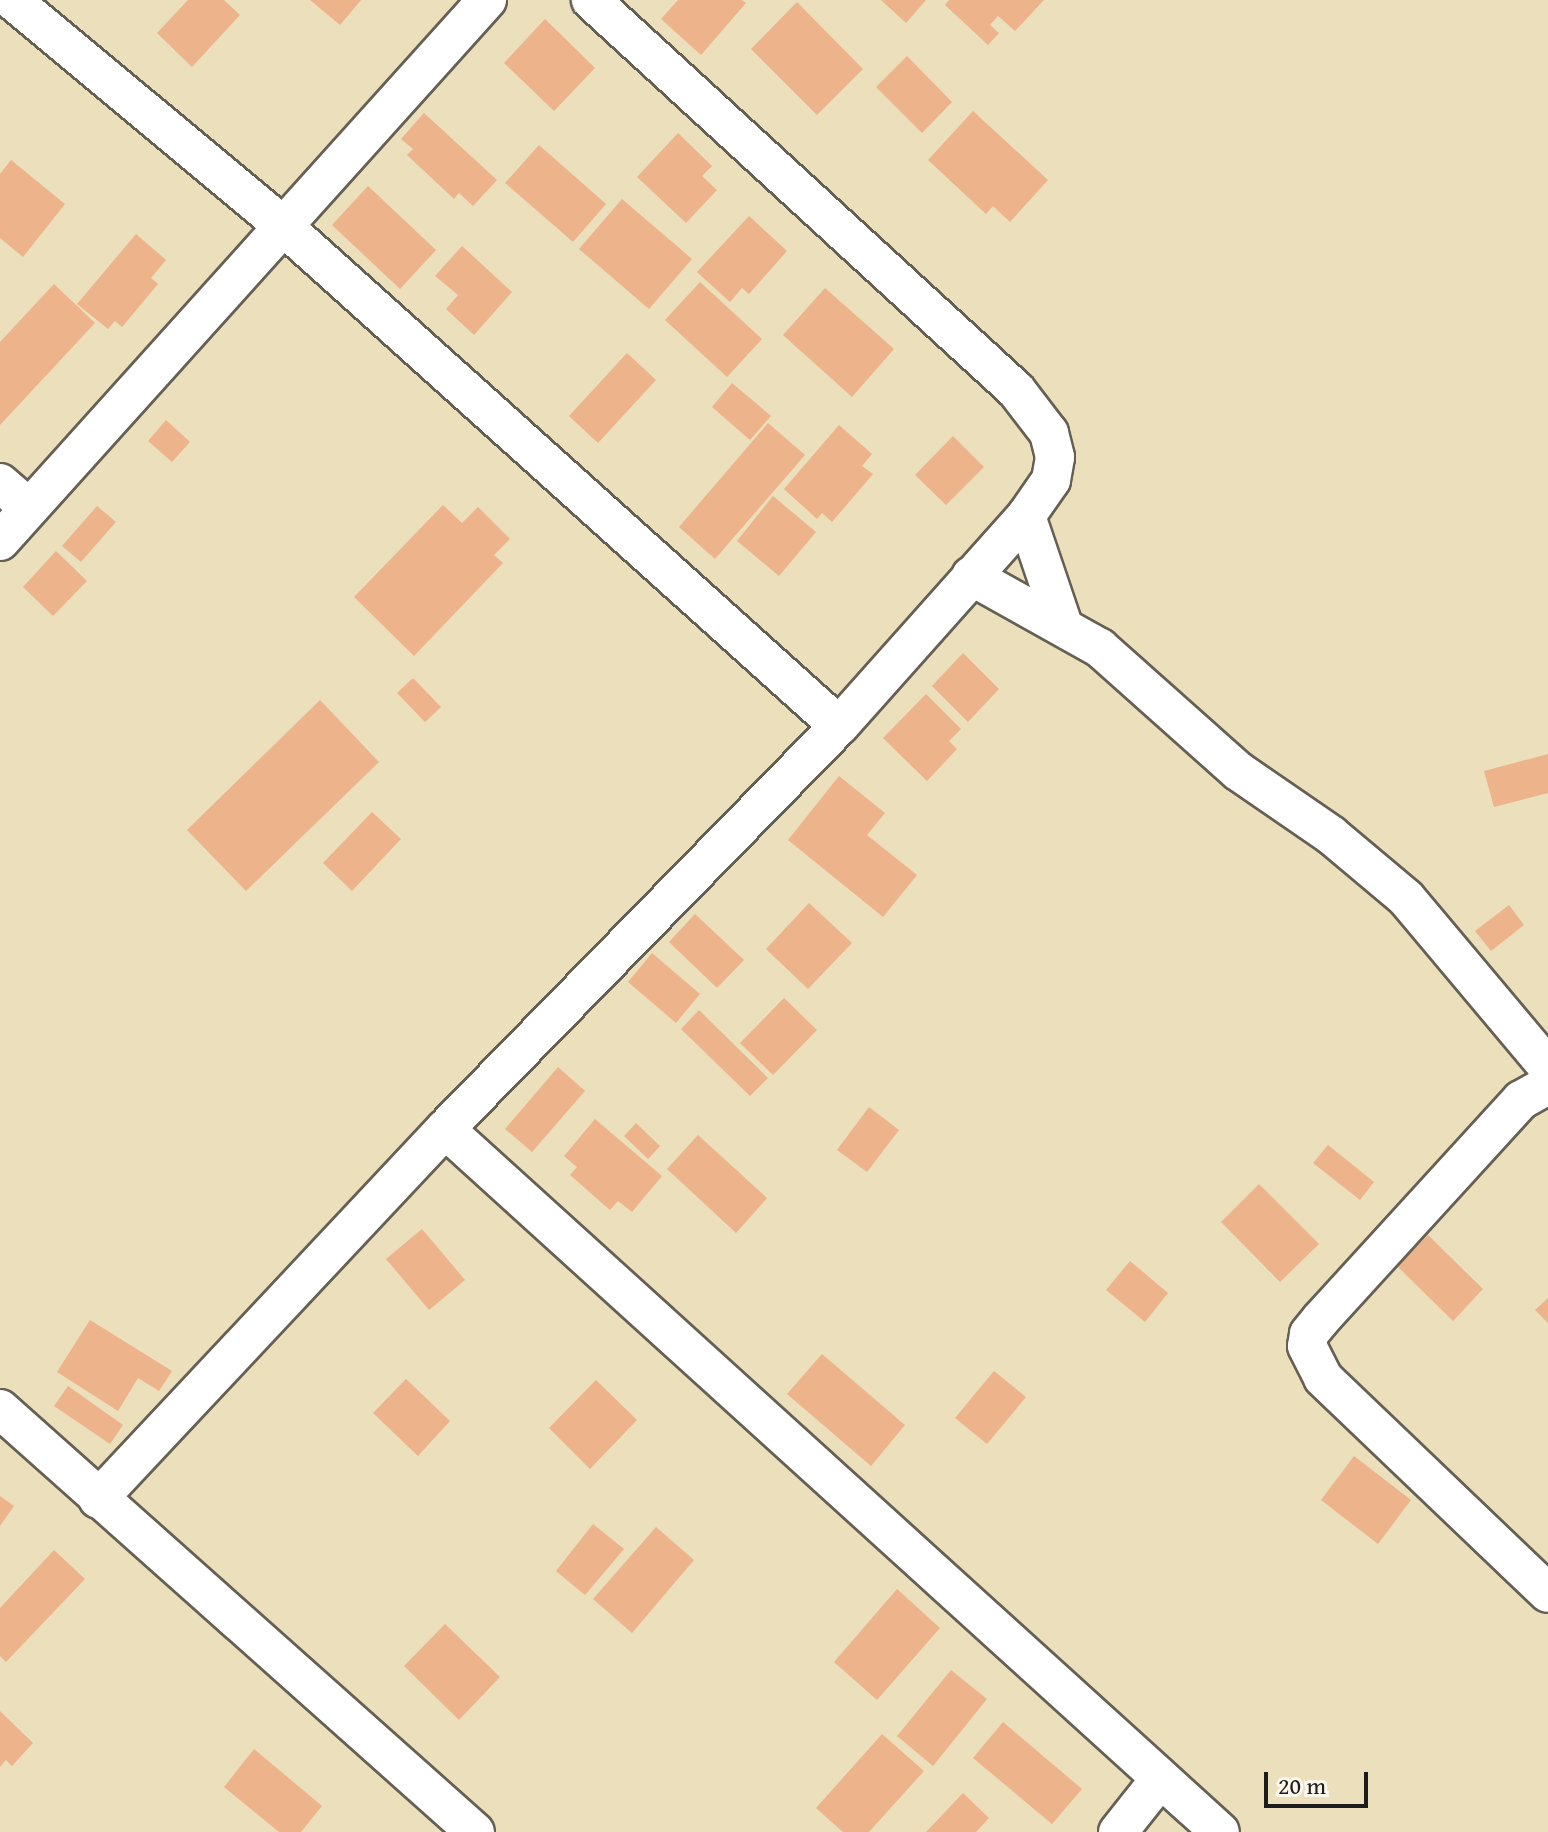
<!DOCTYPE html>
<html>
<head>
<meta charset="utf-8">
<style>
	body { margin:0 }
	#map { position:relative; width:1548px; height:1832px; overflow:hidden; background:#ecdfbc; font-family:"Gentium Book Plus",serif }
	div>[style] { position:absolute }
	.building>* { inset:0; background:#edb38a }
	.roads { filter:drop-shadow(2px 0 #656054) drop-shadow(-2px 0 #656054) drop-shadow(0 2px #656054) drop-shadow(0 -2px #656054) }
	.minor>* { height:38px; margin:-19px; padding:0 19px; transform-origin:19px; border-radius:19px; background:#fff }
	span { translate:-50% -50%; white-space:nowrap; text-align:center; line-height:1.15; -webkit-text-stroke:6px #fbf7ec; paint-order:stroke }
	.scale { position:absolute; left:1264px; top:1772px; width:104px; height:36px; box-sizing:border-box; border:4px solid #1c1c1c; border-top:0; padding-left:10px; font-size:24px; line-height:28px; white-space:nowrap; color:#1c1c1c; -webkit-text-stroke:6px #fbf7ec; paint-order:stroke }
</style>
</head>
<body>
<div id="map">
	<div class="building">
		<i style="clip-path:polygon(188px 0,224px 0,240px 15px,192px 67px,157px 33px)"></i>
		<i style="clip-path:polygon(310px 0,361px 0,340px 25px)"></i>
		<i style="clip-path:polygon(678px 0,742px 0,746px 3px,701px 55px,661px 19px)"></i>
		<i style="clip-path:polygon(881px 0,926px 0,906px 23px)"></i>
		<i style="clip-path:polygon(949px 0,1044px 0,1015px 31px,998px 16px,990px 25px,999px 33px,988px 45px,945px 5px)"></i>
		<i style="clip-path:polygon(797px 2px,863px 69px,817px 115px,751px 49px)"></i>
		<i style="clip-path:polygon(545px 19px,595px 68px,554px 111px,504px 63px)"></i>
		<i style="clip-path:polygon(907px 56px,952px 102px,922px 133px,876px 87px)"></i>
		<i style="clip-path:polygon(973px 111px,1048px 180px,1010px 222px,993px 206px,986px 214px,928px 160px)"></i>
		<i style="clip-path:polygon(424px 113px,497px 180px,473px 206px,459px 193px,454px 199px,407px 155px,413px 149px,401px 139px)"></i>
		<i style="clip-path:polygon(678px 133px,712px 166px,702px 176px,717px 190px,686px 223px,637px 177px)"></i>
		<i style="clip-path:polygon(539px 145px,606px 204px,573px 242px,505px 183px)"></i>
		<i style="clip-path:polygon(11px 160px,65px 204px,23px 257px,0 238px,0 174px)"></i>
		<i style="clip-path:polygon(368px 186px,436px 250px,400px 289px,332px 225px)"></i>
		<i style="clip-path:polygon(622px 199px,692px 259px,649px 309px,579px 249px)"></i>
		<i style="clip-path:polygon(749px 216px,787px 251px,749px 294px,742px 288px,730px 302px,697px 272px)"></i>
		<i style="clip-path:polygon(136px 234px,166px 260px,151px 278px,158px 284px,122px 327px,115px 321px,108px 329px,77px 304px)"></i>
		<i style="clip-path:polygon(462px 246px,512px 292px,474px 335px,446px 309px,458px 295px,435px 276px)"></i>
		<i style="clip-path:polygon(700px 282px,762px 339px,727px 377px,665px 320px)"></i>
		<i style="clip-path:polygon(54px 284px,95px 323px,0 425px,0 342px)"></i>
		<i style="clip-path:polygon(825px 288px,894px 349px,852px 397px,783px 335px)"></i>
		<i style="clip-path:polygon(627px 353px,656px 380px,598px 443px,569px 416px)"></i>
		<i style="clip-path:polygon(732px 383px,771px 416px,750px 440px,712px 407px)"></i>
		<i style="clip-path:polygon(166px 420px,190px 442px,172px 462px,148px 441px)"></i>
		<i style="clip-path:polygon(768px 423px,805px 455px,715px 559px,679px 527px)"></i>
		<i style="clip-path:polygon(839px 425px,872px 454px,862px 466px,873px 474px,832px 522px,822px 513px,817px 519px,784px 489px)"></i>
		<i style="clip-path:polygon(953px 436px,984px 467px,946px 505px,915px 475px)"></i>
		<i style="clip-path:polygon(773px 496px,816px 532px,779px 576px,737px 541px)"></i>
		<i style="clip-path:polygon(443px 505px,462px 523px,478px 507px,510px 539px,494px 555px,503px 563px,414px 656px,354px 597px)"></i>
		<i style="clip-path:polygon(97px 506px,116px 522px,81px 562px,62px 546px)"></i>
		<i style="clip-path:polygon(56px 551px,87px 581px,53px 616px,23px 587px)"></i>
		<i style="clip-path:polygon(963px 653px,999px 689px,968px 722px,932px 686px)"></i>
		<i style="clip-path:polygon(413px 678px,441px 707px,425px 722px,397px 693px)"></i>
		<i style="clip-path:polygon(926px 694px,961px 729px,949px 741px,957px 749px,927px 781px,883px 738px)"></i>
		<i style="clip-path:polygon(320px 700px,379px 762px,246px 891px,187px 830px)"></i>
		<i style="clip-path:polygon(1548px 754px,1548px 793px,1494px 807px,1484px 771px)"></i>
		<i style="clip-path:polygon(839px 776px,885px 813px,867px 835px,917px 875px,883px 917px,788px 840px)"></i>
		<i style="clip-path:polygon(372px 812px,401px 839px,352px 891px,323px 863px)"></i>
		<i style="clip-path:polygon(809px 903px,852px 943px,808px 989px,766px 949px)"></i>
		<i style="clip-path:polygon(1509px 905px,1524px 925px,1491px 951px,1475px 931px)"></i>
		<i style="clip-path:polygon(695px 914px,744px 960px,717px 988px,669px 942px)"></i>
		<i style="clip-path:polygon(652px 953px,700px 994px,676px 1023px,628px 982px)"></i>
		<i style="clip-path:polygon(784px 998px,817px 1030px,773px 1075px,740px 1043px)"></i>
		<i style="clip-path:polygon(699px 1010px,768px 1078px,750px 1096px,681px 1029px)"></i>
		<i style="clip-path:polygon(558px 1067px,585px 1091px,532px 1152px,505px 1129px)"></i>
		<i style="clip-path:polygon(869px 1107px,899px 1130px,867px 1172px,837px 1150px)"></i>
		<i style="clip-path:polygon(595px 1119px,662px 1176px,632px 1212px,618px 1201px,610px 1210px,570px 1175px,577px 1167px,564px 1156px)"></i>
		<i style="clip-path:polygon(636px 1123px,660px 1146px,648px 1159px,624px 1136px)"></i>
		<i style="clip-path:polygon(698px 1135px,767px 1198px,736px 1233px,667px 1169px)"></i>
		<i style="clip-path:polygon(1328px 1145px,1374px 1182px,1360px 1200px,1313px 1163px)"></i>
		<i style="clip-path:polygon(1259px 1184px,1319px 1244px,1280px 1282px,1221px 1222px)"></i>
		<i style="clip-path:polygon(422px 1229px,465px 1280px,429px 1310px,386px 1259px)"></i>
		<i style="clip-path:polygon(1428px 1235px,1483px 1289px,1453px 1321px,1397px 1266px)"></i>
		<i style="clip-path:polygon(1130px 1261px,1168px 1293px,1145px 1322px,1106px 1290px)"></i>
		<i style="clip-path:polygon(1548px 1298px,1548px 1323px,1535px 1310px)"></i>
		<i style="clip-path:polygon(90px 1320px,172px 1371px,159px 1391px,138px 1378px,118px 1411px,57px 1372px)"></i>
		<i style="clip-path:polygon(822px 1354px,905px 1425px,871px 1466px,787px 1394px)"></i>
		<i style="clip-path:polygon(994px 1371px,1026px 1397px,987px 1444px,955px 1418px)"></i>
		<i style="clip-path:polygon(406px 1379px,450px 1421px,418px 1456px,373px 1413px)"></i>
		<i style="clip-path:polygon(596px 1380px,637px 1420px,590px 1469px,549px 1428px)"></i>
		<i style="clip-path:polygon(68px 1386px,123px 1425px,110px 1444px,54px 1406px)"></i>
		<i style="clip-path:polygon(1354px 1456px,1411px 1500px,1378px 1544px,1321px 1500px)"></i>
		<i style="clip-path:polygon(0 1496px,14px 1506px,0 1526px)"></i>
		<i style="clip-path:polygon(593px 1524px,624px 1549px,585px 1595px,556px 1571px)"></i>
		<i style="clip-path:polygon(656px 1527px,694px 1560px,632px 1633px,593px 1599px)"></i>
		<i style="clip-path:polygon(54px 1550px,85px 1579px,6px 1662px,0 1656px,0 1608px)"></i>
		<i style="clip-path:polygon(897px 1589px,940px 1628px,877px 1700px,834px 1662px)"></i>
		<i style="clip-path:polygon(445px 1624px,500px 1677px,459px 1720px,404px 1666px)"></i>
		<i style="clip-path:polygon(951px 1670px,987px 1699px,933px 1766px,897px 1736px)"></i>
		<i style="clip-path:polygon(0 1711px,33px 1743px,12px 1766px,6px 1760px,0 1767px)"></i>
		<i style="clip-path:polygon(1003px 1722px,1082px 1789px,1052px 1824px,973px 1758px)"></i>
		<i style="clip-path:polygon(882px 1734px,924px 1771px,869px 1832px,843px 1832px,816px 1808px)"></i>
		<i style="clip-path:polygon(254px 1749px,322px 1806px,301px 1832px,279px 1832px,224px 1787px)"></i>
		<i style="clip-path:polygon(963px 1793px,989px 1818px,976px 1832px,926px 1832px)"></i>
	</div>
	<div class="roads">
		<div class="minor">
			<i style="left:12px;top:0;width:351px;rotate:39.8deg"></i>
			<i style="left:282px;top:225px;width:749px;rotate:41.97deg"></i>
			<i style="left:0;top:483px;width:37px;rotate:41deg"></i>
			<i style="left:1026px;top:516px;width:115px;rotate:71.3deg"></i>
			<i style="left:0;top:541px;width:728px;rotate:-48.01deg"></i>
			<i style="left:971px;top:576px;width:148px;rotate:29.2deg"></i>
			<i style="left:1100px;top:648px;width:185px;rotate:41.7deg"></i>
			<i style="left:1238px;top:771px;width:113px;rotate:34.5deg"></i>
			<i style="left:1331px;top:835px;width:98px;rotate:40deg"></i>
			<i style="left:1406px;top:898px;width:221px;rotate:50deg"></i>
			<i style="left:1548px;top:1085px;width:31px;rotate:151deg"></i>
			<i style="left:1521px;top:1100px;width:297px;rotate:132.4deg"></i>
			<i style="left:1321px;top:1319px;width:19px;rotate:129deg"></i>
			<i style="left:1309px;top:1334px;width:12px;rotate:99deg"></i>
			<i style="left:1307px;top:1346px;width:36px;rotate:63deg"></i>
			<i style="left:1323px;top:1378px;width:311px;rotate:43.7deg"></i>
			<i style="left:445px;top:1129px;width:1046px;rotate:42.21deg"></i>
			<i style="left:0;top:1409px;width:636px;rotate:41.69deg"></i>
			<i style="left:98px;top:1499px;width:507px;rotate:-46.84deg"></i>
			<i style="left:445px;top:1129px;width:564px;rotate:-45.65deg"></i>
			<i style="left:839px;top:726px;width:281px;rotate:-48.3deg"></i>
			<i style="left:1026px;top:516px;width:44px;rotate:-55.2deg"></i>
			<i style="left:1051px;top:480px;width:23px;rotate:-80deg"></i>
			<i style="left:1055px;top:457px;width:25px;rotate:-104deg"></i>
			<i style="left:1049px;top:433px;width:54px;rotate:-127.5deg"></i>
			<i style="left:1016px;top:390px;width:577px;rotate:-137.46deg"></i>
			<i style="left:1118px;top:1832px;width:68px;rotate:-51.6deg"></i>
		</div>
	</div>
	<div class="scale">20 m</div>
</div>
</body>
</html>
